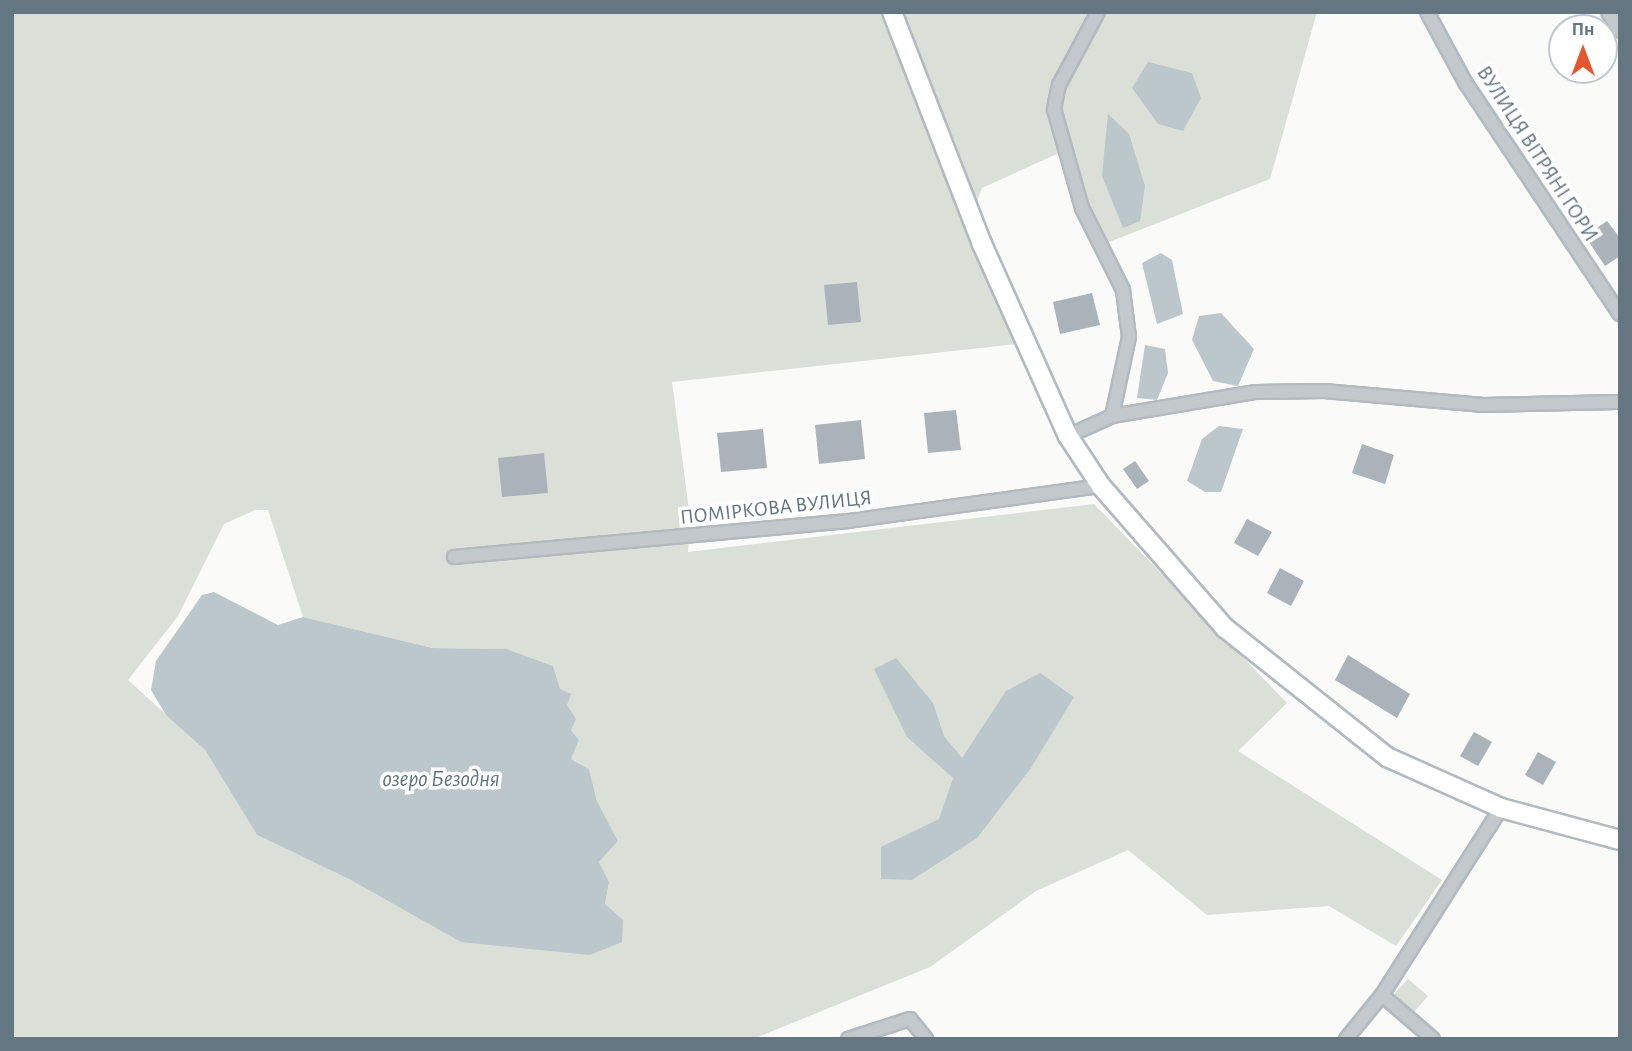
<!DOCTYPE html>
<html>
<head>
<meta charset="utf-8">
<style>
	body { margin:0 }
	#map { position:relative; width:1632px; height:1051px; overflow:hidden; background:#fafaf8; font-family:"Alegreya Sans",sans-serif }
	div>[style] { position:absolute }
	.green>* { inset:0; background:#dadfd7 }
	.water>* { inset:0; background:#bbc7cb }
	.building>* { inset:0; background:#aab3b9 }
	.roads { filter:drop-shadow(2px 0 #b3babf) drop-shadow(-2px 0 #b3babf) drop-shadow(0 2px #b3babf) drop-shadow(0 -2px #b3babf) }
	.street>* { height:12px; margin:-6px; padding:0 6px; transform-origin:6px; border-radius:6px; background:#c3c8cc }
	.secondary>* { height:18px; margin:-9px; padding:0 9px; transform-origin:9px; border-radius:9px; background:#fff }
	span { translate:-50% -50%; white-space:nowrap; text-align:center; line-height:1.15; -webkit-text-stroke:7px #fff; paint-order:stroke }
	.street-label { font-size:21px; color:#657683 }
	.water-label { font-size:23px; color:#60757c; font-style:italic }
	.frame { position:absolute; inset:0; border:14px solid #657683; pointer-events:none }
	.north { position:absolute; left:1548px; top:14px; width:70px; height:70px; box-sizing:border-box; background:#fff; border:2px solid #c1c8cd; border-radius:50%; rotate:0deg; font-size:19px; font-weight:700; line-height:28px; text-align:center; color:#657683 }
	.north::after { content:''; display:block; margin:auto; width:24px; height:32px; background:#e4572e; clip-path:polygon(50% 0,100% 100%,50% 72%,0 100%) }
</style>
</head>
<body>
<div id="map">
	<div class="green">
		<i style="clip-path:polygon(evenodd,12px 12px,1317px 12px,1270px 179px,1104px 244px,1059px 153px,982px 188px,971px 217px,1017px 344px,672px 382px,690px 517px,688px 552px,1094px 504px,1287px 703px,1238px 751px,1442px 880px,1396px 946px,1329px 906px,1207px 915px,1128px 850px,1036px 891px,930px 967px,753px 1039px,12px 1039px,12px 12px,255px 510px,268px 510px,303px 617px,433px 648px,507px 649px,553px 666px,571px 730px,579px 740px,571px 759px,589px 769px,597px 801px,618px 841px,599px 862px,609px 882px,605px 904px,351px 880px,257px 835px,205px 750px,128px 680px,178px 616px,224px 524px,255px 510px)"></i>
		<i style="clip-path:polygon(1408px 979px,1428px 996px,1414px 1012px,1394px 994px)"></i>
	</div>
	<div class="water">
		<i style="clip-path:polygon(1148px 62px,1192px 73px,1201px 98px,1183px 131px,1158px 124px,1132px 88px)"></i>
		<i style="clip-path:polygon(1108px 114px,1129px 134px,1145px 186px,1140px 221px,1123px 228px,1102px 176px)"></i>
		<i style="clip-path:polygon(1161px 253px,1172px 260px,1183px 314px,1157px 324px,1142px 263px)"></i>
		<i style="clip-path:polygon(1221px 313px,1254px 349px,1238px 386px,1213px 381px,1192px 340px,1199px 316px)"></i>
		<i style="clip-path:polygon(1145px 345px,1165px 349px,1168px 373px,1157px 400px,1137px 398px)"></i>
		<i style="clip-path:polygon(1219px 426px,1243px 429px,1221px 492px,1205px 492px,1187px 481px,1202px 439px)"></i>
		<i style="clip-path:polygon(214px 592px,278px 625px,303px 617px,433px 648px,507px 649px,553px 666px,560px 689px,571px 694px,567px 705px,576px 719px,571px 730px,579px 740px,571px 759px,589px 769px,597px 801px,618px 841px,599px 862px,609px 882px,605px 904px,623px 920px,622px 942px,590px 955px,461px 942px,351px 880px,257px 835px,205px 750px,166px 715px,151px 690px,156px 661px,202px 595px)"></i>
		<i style="clip-path:polygon(896px 658px,933px 703px,944px 736px,962px 758px,1006px 691px,1040px 673px,1074px 697px,1031px 768px,977px 838px,912px 880px,881px 879px,881px 847px,939px 819px,953px 778px,907px 737px,874px 669px)"></i>
	</div>
	<div class="building">
		<i style="clip-path:polygon(1607px 221px,1620px 238px,1620px 256px,1605px 266px,1585px 236px)"></i>
		<i style="clip-path:polygon(857px 282px,861px 322px,828px 325px,824px 285px)"></i>
		<i style="clip-path:polygon(1092px 293px,1100px 325px,1060px 334px,1053px 302px)"></i>
		<i style="clip-path:polygon(956px 410px,961px 450px,928px 453px,924px 413px)"></i>
		<i style="clip-path:polygon(861px 420px,865px 459px,819px 464px,815px 425px)"></i>
		<i style="clip-path:polygon(763px 429px,767px 468px,721px 472px,717px 433px)"></i>
		<i style="clip-path:polygon(1362px 444px,1394px 455px,1385px 484px,1352px 473px)"></i>
		<i style="clip-path:polygon(544px 453px,548px 493px,502px 497px,498px 458px)"></i>
		<i style="clip-path:polygon(1135px 461px,1149px 481px,1137px 489px,1123px 469px)"></i>
		<i style="clip-path:polygon(1247px 519px,1272px 532px,1258px 556px,1234px 543px)"></i>
		<i style="clip-path:polygon(1280px 568px,1304px 581px,1291px 606px,1267px 593px)"></i>
		<i style="clip-path:polygon(1348px 655px,1410px 694px,1397px 718px,1335px 680px)"></i>
		<i style="clip-path:polygon(1474px 732px,1492px 742px,1478px 766px,1460px 756px)"></i>
		<i style="clip-path:polygon(1538px 752px,1556px 762px,1543px 785px,1525px 775px)"></i>
	</div>
	<div class="roads">
		<div class="street">
			<i style="left:1098px;top:12px;width:83px;rotate:118.1deg"></i>
			<i style="left:1059px;top:85px;width:25px;rotate:102deg"></i>
			<i style="left:1054px;top:109px;width:103px;rotate:74.2deg"></i>
			<i style="left:1082px;top:208px;width:92px;rotate:63.4deg"></i>
			<i style="left:1123px;top:290px;width:47px;rotate:82.7deg"></i>
			<i style="left:1129px;top:337px;width:81px;rotate:102.1deg"></i>
			<i style="left:1427px;top:12px;width:80px;rotate:61.5deg"></i>
			<i style="left:1465px;top:82px;width:279px;rotate:56.3deg"></i>
			<i style="left:1608px;top:12px;width:22px;rotate:58deg"></i>
			<i style="left:1068px;top:436px;width:48px;rotate:-24.4deg"></i>
			<i style="left:1112px;top:416px;width:146px;rotate:-9.5deg"></i>
			<i style="left:1256px;top:392px;width:68px;rotate:-0.8deg"></i>
			<i style="left:1324px;top:391px;width:160px;rotate:5deg"></i>
			<i style="left:1483px;top:405px;width:137px;rotate:-1.3deg"></i>
			<i style="left:454px;top:557px;width:396px;rotate:-5.2deg"></i>
			<i style="left:848px;top:521px;width:255px;rotate:-7.9deg"></i>
			<i style="left:1382px;top:995px;width:67px;rotate:40.8deg"></i>
			<i style="left:848px;top:1039px;width:65px;rotate:-17.9deg"></i>
			<i style="left:910px;top:1019px;width:26px;rotate:51deg"></i>
			<i style="left:1346px;top:1039px;width:57px;rotate:-50.7deg"></i>
			<i style="left:1382px;top:995px;width:222px;rotate:-57.5deg"></i>
		</div>
		<div class="secondary">
			<i style="left:892px;top:12px;width:249px;rotate:68.8deg"></i>
			<i style="left:982px;top:244px;width:210px;rotate:65.9deg"></i>
			<i style="left:1068px;top:436px;width:60px;rotate:56.6deg"></i>
			<i style="left:1101px;top:486px;width:189px;rotate:48.9deg"></i>
			<i style="left:1225px;top:628px;width:207px;rotate:38.5deg"></i>
			<i style="left:1387px;top:757px;width:125px;rotate:24.1deg"></i>
			<i style="left:1501px;top:808px;width:123px;rotate:15.1deg"></i>
		</div>
	</div>
	<div class="street-label">
		<span style="left:1537px;top:154px;rotate:57deg">ВУЛИЦЯ ВІТРЯНІ ГОРИ</span>
		<span style="left:776px;top:508px;rotate:-6deg">ПОМІРКОВА ВУЛИЦЯ</span>
	</div>
	<div class="water-label">
		<span style="left:441px;top:780px">озеро Безодня</span>
	</div>
	<div class="frame"></div>
	<div class="north">Пн</div>
</div>
</body>
</html>
